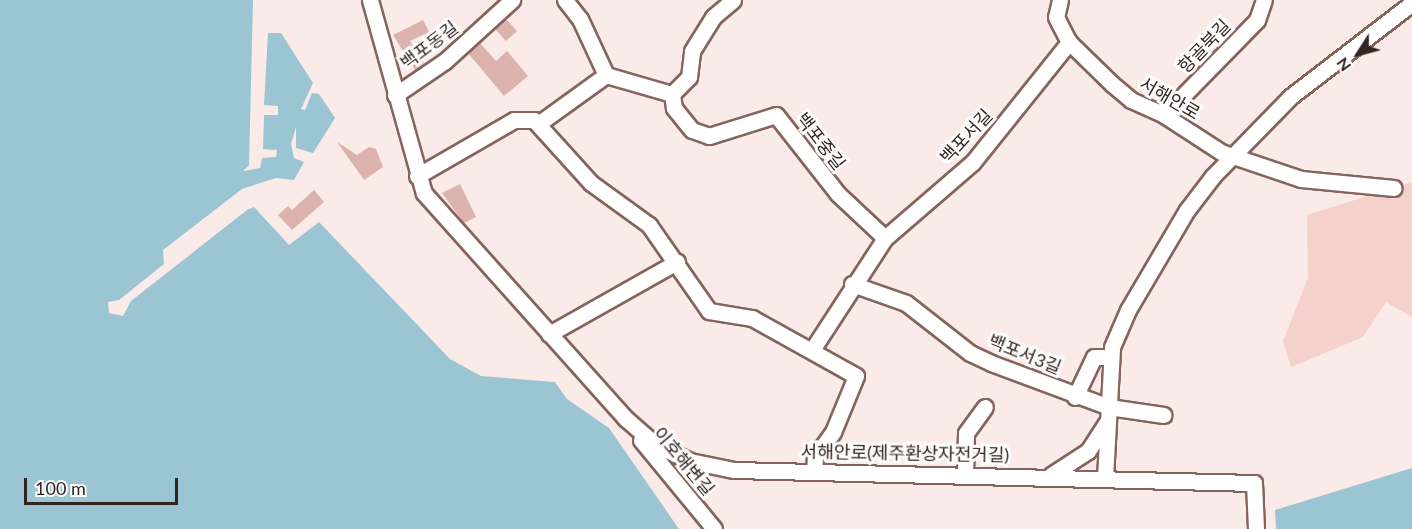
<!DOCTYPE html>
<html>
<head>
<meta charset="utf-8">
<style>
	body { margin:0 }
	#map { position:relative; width:1412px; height:529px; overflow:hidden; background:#faeae8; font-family:Lato,"Noto Sans KR",sans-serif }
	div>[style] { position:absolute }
	.green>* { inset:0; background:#f4d1cb }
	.water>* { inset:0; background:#9bc5d2 }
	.building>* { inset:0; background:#dbb3ac }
	.roads { filter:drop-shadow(2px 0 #85645e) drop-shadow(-2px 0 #85645e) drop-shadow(0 2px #85645e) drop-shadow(0 -2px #85645e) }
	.minor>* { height:15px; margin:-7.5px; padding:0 7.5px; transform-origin:7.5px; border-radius:7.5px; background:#fff }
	span { translate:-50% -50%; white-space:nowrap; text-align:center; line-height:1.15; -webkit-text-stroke:6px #fcfcfc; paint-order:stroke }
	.street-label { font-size:18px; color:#332422 }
	.north { position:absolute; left:1328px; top:24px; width:60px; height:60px; -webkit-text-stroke:4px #fcfcfc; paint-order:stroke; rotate:234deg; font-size:16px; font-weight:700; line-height:24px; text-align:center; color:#332422 }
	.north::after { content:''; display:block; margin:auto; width:21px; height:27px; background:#332422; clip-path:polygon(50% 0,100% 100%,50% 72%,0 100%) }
	.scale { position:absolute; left:24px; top:478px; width:154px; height:27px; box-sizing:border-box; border:3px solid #332422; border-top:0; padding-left:8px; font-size:18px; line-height:21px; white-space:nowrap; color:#332422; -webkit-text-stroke:4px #fcfcfc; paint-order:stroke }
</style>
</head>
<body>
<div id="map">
	<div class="green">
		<i style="clip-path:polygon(1412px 182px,1412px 317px,1386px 302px,1363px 337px,1291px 367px,1283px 341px,1308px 278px,1307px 215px)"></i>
	</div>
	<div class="water">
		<i style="clip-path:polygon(0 0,253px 0,249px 165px,243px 171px,260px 168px,262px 158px,276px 157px,277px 150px,263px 149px,264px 115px,278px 115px,278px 106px,264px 105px,268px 33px,281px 33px,313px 83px,301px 109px,305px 110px,312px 93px,319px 94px,335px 118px,313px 153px,296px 148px,296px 127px,291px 144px,294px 158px,304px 162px,294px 180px,276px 178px,242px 189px,163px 250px,164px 264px,119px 300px,108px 302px,109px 313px,123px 316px,131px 301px,247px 210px,254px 207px,289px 245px,319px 222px,450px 359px,481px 376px,555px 382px,567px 399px,609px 428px,679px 529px,0 529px)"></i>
		<i style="clip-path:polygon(1412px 468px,1412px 529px,1276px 529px,1275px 510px)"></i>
	</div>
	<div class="building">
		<i style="clip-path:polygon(506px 19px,517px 31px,506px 41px,495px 29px)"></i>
		<i style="clip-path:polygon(423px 20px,429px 32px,410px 41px,424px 63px,415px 70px,393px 35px)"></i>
		<i style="clip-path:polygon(480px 43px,496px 61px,507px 51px,528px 76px,504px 96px,468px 53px)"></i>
		<i style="clip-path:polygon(337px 142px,357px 155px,369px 147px,376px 149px,383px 167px,364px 180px)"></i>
		<i style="clip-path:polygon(460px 184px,476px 217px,464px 223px,442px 193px)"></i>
		<i style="clip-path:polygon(314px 190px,324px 202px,292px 230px,278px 215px,288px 206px,292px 210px)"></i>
	</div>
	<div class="roads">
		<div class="minor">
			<i style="left:370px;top:0;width:200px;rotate:74.4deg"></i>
			<i style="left:424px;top:193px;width:302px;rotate:48.2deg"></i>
			<i style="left:625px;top:418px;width:41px;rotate:41.1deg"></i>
			<i style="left:656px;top:445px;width:38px;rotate:25deg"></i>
			<i style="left:690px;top:461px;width:45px;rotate:11.6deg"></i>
			<i style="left:734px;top:470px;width:520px;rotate:1.43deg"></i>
			<i style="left:1254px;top:483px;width:46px;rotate:87.5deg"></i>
			<i style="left:565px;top:0;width:24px;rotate:52deg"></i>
			<i style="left:580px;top:19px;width:62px;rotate:65.1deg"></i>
			<i style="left:1060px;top:0;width:17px;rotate:103deg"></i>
			<i style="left:1056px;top:17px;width:28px;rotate:63deg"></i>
			<i style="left:1069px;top:42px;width:60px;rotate:44.3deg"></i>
			<i style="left:1112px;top:84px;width:25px;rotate:40deg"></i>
			<i style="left:1131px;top:100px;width:36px;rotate:24deg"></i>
			<i style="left:1164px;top:115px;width:68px;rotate:33deg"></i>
			<i style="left:1221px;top:152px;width:84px;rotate:18.6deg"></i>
			<i style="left:1301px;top:179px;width:93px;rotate:5.5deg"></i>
			<i style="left:672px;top:94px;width:24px;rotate:-45deg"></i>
			<i style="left:689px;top:77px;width:26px;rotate:-83deg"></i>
			<i style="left:692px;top:51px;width:40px;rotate:-58deg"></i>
			<i style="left:713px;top:17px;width:26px;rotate:-40deg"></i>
			<i style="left:395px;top:95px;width:60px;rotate:-34.2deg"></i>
			<i style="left:445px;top:61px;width:91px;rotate:-42.3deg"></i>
			<i style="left:1164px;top:115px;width:133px;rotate:-45.6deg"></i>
			<i style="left:1257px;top:20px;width:21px;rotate:-71deg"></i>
			<i style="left:538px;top:124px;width:84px;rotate:-35.8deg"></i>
			<i style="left:606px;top:75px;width:69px;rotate:16.1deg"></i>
			<i style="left:672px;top:94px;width:14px;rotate:82deg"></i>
			<i style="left:674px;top:108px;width:28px;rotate:51deg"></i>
			<i style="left:692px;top:130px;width:18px;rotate:19deg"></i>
			<i style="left:709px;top:136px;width:70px;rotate:-17.4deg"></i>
			<i style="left:776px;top:115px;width:100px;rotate:51.9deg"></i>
			<i style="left:838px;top:194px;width:64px;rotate:43.1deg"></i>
			<i style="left:417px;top:176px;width:112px;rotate:-30deg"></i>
			<i style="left:514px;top:120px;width:20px"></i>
			<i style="left:534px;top:120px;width:85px;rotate:47.9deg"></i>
			<i style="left:591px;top:183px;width:72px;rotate:35.9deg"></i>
			<i style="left:649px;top:225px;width:105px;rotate:55.1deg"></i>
			<i style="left:709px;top:311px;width:44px;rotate:9.2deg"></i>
			<i style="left:752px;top:318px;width:119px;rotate:29.1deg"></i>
			<i style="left:856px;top:376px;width:61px;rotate:112.3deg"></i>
			<i style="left:833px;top:432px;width:31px;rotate:126deg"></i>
			<i style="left:815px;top:457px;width:13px;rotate:94deg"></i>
			<i style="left:852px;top:284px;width:57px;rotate:19.4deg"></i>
			<i style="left:906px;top:303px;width:81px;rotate:38deg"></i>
			<i style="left:970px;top:353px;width:23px;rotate:25deg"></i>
			<i style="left:991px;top:363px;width:126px;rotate:20.4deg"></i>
			<i style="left:1109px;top:407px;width:55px;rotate:8.4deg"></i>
			<i style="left:549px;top:334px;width:147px;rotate:-29.4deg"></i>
			<i style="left:812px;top:350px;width:134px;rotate:-56.9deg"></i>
			<i style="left:885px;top:238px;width:116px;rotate:-40.8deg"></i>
			<i style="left:973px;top:162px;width:154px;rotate:-51.3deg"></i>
			<i style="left:1075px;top:397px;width:44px;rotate:-64.6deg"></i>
			<i style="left:1094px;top:357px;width:17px"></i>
			<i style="left:641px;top:440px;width:115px;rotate:50.6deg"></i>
			<i style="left:965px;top:474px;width:41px;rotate:-88.6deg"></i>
			<i style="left:966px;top:433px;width:32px;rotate:-54deg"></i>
			<i style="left:1051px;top:475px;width:44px;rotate:-33deg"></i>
			<i style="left:1088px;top:451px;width:33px;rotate:-57deg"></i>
			<i style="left:1105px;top:478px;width:131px;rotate:-86.9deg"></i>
			<i style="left:1112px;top:347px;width:40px;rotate:-66.6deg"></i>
			<i style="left:1128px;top:310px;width:116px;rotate:-59.5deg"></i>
			<i style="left:1187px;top:210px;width:43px;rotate:-52.6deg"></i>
			<i style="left:1213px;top:176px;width:110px;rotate:-45.7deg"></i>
			<i style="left:1290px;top:97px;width:154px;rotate:-37.6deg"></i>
		</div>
	</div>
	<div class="street-label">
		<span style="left:429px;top:45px;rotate:-37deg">백포동길</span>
		<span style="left:1204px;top:46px;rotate:-46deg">항골북길</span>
		<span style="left:1170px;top:98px;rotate:30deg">서해안로</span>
		<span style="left:966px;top:136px;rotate:-47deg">백포서길</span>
		<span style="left:821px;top:141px;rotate:52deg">백포중길</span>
		<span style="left:1025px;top:354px;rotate:22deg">백포서3길</span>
		<span style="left:905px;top:453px;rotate:1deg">서해안로(제주환상자전거길)</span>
		<span style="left:684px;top:461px;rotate:50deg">이호해변길</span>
	</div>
	<div class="north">N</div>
	<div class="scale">100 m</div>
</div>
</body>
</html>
